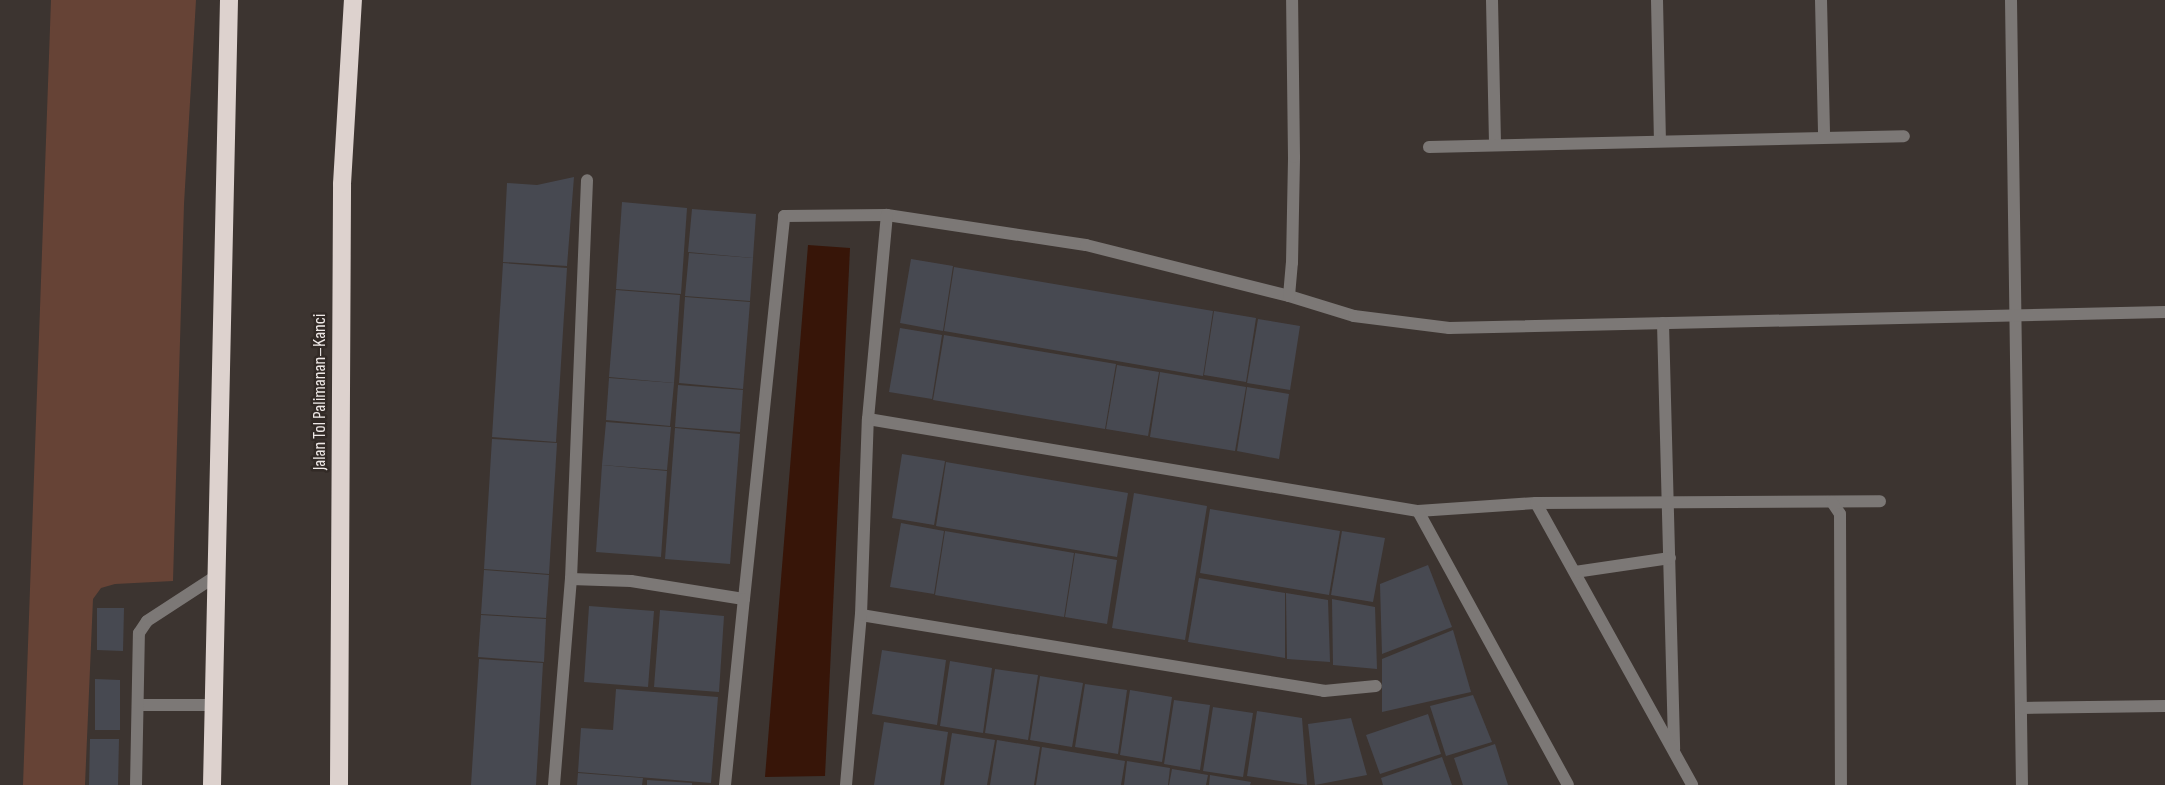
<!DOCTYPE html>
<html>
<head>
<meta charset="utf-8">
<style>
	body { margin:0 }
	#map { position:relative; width:2165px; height:785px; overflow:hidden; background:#3c3430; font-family:"Sofia Sans Condensed",sans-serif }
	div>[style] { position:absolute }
	.green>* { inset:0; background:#664336 }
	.water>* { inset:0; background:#371508 }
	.building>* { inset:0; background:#474951 }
	.service>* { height:12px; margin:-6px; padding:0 6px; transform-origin:6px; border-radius:6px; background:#7c7876 }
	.minor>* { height:12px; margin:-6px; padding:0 6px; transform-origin:6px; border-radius:6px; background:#7c7876 }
	.motorway>* { height:18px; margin:-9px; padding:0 9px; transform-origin:9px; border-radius:9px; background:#ddd2ce }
	span { translate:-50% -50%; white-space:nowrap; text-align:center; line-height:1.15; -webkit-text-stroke:5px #322a26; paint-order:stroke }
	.street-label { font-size:18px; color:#eee8e6 }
</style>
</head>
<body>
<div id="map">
	<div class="green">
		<i style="clip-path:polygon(51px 0,196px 0,184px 204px,173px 581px,115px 584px,101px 588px,93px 599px,85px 785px,23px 785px)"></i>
	</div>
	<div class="water">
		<i style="clip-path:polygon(808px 245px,850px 248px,825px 776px,765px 777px)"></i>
	</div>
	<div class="building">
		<i style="clip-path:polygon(574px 177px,567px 266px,503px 262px,507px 183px,537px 185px)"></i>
		<i style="clip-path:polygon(622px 202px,687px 208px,681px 294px,616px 289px)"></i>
		<i style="clip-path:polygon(692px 209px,756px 214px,753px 258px,688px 252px)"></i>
		<i style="clip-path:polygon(689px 253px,753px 258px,750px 301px,685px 296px)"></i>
		<i style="clip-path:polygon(911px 259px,953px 266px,943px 331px,900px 323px)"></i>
		<i style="clip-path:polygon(503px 263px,567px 268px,556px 442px,492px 437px)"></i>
		<i style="clip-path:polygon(954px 267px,1213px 311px,1203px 376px,944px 331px)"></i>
		<i style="clip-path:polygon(616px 290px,680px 295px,674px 383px,609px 377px)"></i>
		<i style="clip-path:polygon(685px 297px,750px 302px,743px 389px,679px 383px)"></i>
		<i style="clip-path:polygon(1214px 311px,1256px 318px,1246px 382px,1204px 375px)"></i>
		<i style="clip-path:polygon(1258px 319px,1300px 326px,1290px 390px,1247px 383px)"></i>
		<i style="clip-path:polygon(900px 328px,942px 335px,932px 399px,889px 392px)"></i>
		<i style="clip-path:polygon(944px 335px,1116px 364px,1105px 429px,933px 400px)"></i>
		<i style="clip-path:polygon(1117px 365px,1159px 372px,1148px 436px,1106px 429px)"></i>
		<i style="clip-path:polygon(1160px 372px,1246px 387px,1235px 451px,1150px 437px)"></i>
		<i style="clip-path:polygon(609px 378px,674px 383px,670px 426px,606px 420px)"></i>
		<i style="clip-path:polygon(678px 385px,743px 390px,740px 432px,675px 427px)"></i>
		<i style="clip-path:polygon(1247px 387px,1289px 394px,1279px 459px,1237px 451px)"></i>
		<i style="clip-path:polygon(606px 422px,671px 427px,667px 470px,602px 465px)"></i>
		<i style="clip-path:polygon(675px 428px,740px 434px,730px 564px,665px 559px)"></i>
		<i style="clip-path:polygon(492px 439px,557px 443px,549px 574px,484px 569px)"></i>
		<i style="clip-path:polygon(902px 454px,945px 461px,934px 525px,892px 518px)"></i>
		<i style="clip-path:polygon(946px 462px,1128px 493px,1117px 557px,936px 526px)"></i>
		<i style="clip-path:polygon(602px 465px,667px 471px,661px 557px,596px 552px)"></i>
		<i style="clip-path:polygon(1134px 493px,1207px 506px,1185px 640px,1112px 628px)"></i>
		<i style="clip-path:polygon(1210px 509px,1340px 531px,1329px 595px,1200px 573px)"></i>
		<i style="clip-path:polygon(901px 523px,944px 531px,934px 594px,890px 587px)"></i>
		<i style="clip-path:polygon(945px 531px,1074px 553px,1064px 617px,935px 595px)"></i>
		<i style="clip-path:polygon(1342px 531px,1385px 538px,1373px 602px,1331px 595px)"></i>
		<i style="clip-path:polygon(1075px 553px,1117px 560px,1107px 624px,1065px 617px)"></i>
		<i style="clip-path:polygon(1428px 565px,1452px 627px,1382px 654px,1380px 584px)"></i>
		<i style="clip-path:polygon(484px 570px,549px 575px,546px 618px,481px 614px)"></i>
		<i style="clip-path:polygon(1199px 578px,1285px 593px,1285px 658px,1188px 642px)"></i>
		<i style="clip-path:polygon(1286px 593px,1328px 600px,1330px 662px,1287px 659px)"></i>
		<i style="clip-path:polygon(1332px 599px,1375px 607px,1377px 669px,1333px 665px)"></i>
		<i style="clip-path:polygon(589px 606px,654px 611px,648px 687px,584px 682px)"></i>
		<i style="clip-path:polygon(97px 608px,124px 608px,123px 651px,97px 650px)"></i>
		<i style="clip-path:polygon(660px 610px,724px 616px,719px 692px,654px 687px)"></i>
		<i style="clip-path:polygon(481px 615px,546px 619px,544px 662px,478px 657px)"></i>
		<i style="clip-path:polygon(1453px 630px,1471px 692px,1382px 712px,1382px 659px)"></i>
		<i style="clip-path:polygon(882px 650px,946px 660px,937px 725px,872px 714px)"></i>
		<i style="clip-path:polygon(479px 659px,543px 663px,536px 785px,471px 785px)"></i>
		<i style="clip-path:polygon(950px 661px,992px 668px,983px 733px,940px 726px)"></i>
		<i style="clip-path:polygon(995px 669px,1038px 675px,1028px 740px,985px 733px)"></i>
		<i style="clip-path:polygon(1040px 676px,1083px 683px,1072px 747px,1030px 740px)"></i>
		<i style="clip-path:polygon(95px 679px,120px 680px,120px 730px,95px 730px)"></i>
		<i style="clip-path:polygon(1085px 684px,1127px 690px,1118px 754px,1075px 747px)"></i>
		<i style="clip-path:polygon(616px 689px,718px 697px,711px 783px,578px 772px,581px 728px,613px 730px)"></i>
		<i style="clip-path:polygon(1130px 690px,1172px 697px,1162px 762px,1120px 755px)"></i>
		<i style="clip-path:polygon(1473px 695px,1492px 742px,1446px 756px,1430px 706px)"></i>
		<i style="clip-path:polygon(1174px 700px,1210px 705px,1200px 770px,1164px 764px)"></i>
		<i style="clip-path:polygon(1213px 707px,1253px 713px,1243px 777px,1203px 771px)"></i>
		<i style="clip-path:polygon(1257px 711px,1302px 718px,1307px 785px,1247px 776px)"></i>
		<i style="clip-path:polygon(1428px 714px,1441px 754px,1380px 774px,1366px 735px)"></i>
		<i style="clip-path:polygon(1351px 718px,1367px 775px,1315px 785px,1308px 724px)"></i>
		<i style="clip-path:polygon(884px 722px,948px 732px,940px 785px,874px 785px)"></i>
		<i style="clip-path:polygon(952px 733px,995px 740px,987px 785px,944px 785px)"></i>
		<i style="clip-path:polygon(90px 739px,119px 739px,118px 785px,89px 785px)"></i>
		<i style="clip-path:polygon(997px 740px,1040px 747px,1034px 785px,990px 785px)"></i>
		<i style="clip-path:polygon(1495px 744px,1508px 785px,1463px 785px,1454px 758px)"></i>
		<i style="clip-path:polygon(1042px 747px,1125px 761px,1121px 785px,1036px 785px)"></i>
		<i style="clip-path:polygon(1442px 757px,1452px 785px,1383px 785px,1381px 778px)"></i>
		<i style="clip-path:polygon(1127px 761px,1170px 768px,1168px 785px,1124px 785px)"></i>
		<i style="clip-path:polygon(1172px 769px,1208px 775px,1206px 785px,1169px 785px)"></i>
		<i style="clip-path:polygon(578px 773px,643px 778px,642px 785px,577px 785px)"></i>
		<i style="clip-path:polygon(1210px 775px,1251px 782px,1250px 785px,1209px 785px)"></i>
		<i style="clip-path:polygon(647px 780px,692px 783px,692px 785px,647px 785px)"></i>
	</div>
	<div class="service">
		<i style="left:138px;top:705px;width:75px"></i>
		<i style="left:136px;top:785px;width:152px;rotate:-88.9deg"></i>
		<i style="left:139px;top:633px;width:14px;rotate:-56deg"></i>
		<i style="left:147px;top:621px;width:82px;rotate:-33.1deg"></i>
	</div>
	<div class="minor">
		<i style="left:1492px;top:0;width:144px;rotate:88.8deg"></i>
		<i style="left:1657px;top:0;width:139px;rotate:88.8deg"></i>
		<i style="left:1821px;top:0;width:137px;rotate:88.7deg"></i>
		<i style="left:2011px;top:0;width:785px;rotate:89.2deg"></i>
		<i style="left:1429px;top:147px;width:475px;rotate:-1.3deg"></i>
		<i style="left:1289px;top:296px;width:68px;rotate:17.1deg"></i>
		<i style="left:1354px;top:316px;width:96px;rotate:7.2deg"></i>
		<i style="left:1449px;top:328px;width:716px;rotate:-1.28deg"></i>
		<i style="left:1663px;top:323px;width:426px;rotate:88.5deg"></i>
		<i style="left:868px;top:419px;width:558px;rotate:9.5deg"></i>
		<i style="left:1418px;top:511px;width:118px;rotate:-3.9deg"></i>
		<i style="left:1536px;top:503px;width:344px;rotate:-0.3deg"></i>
		<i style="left:1832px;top:502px;width:14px;rotate:56deg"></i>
		<i style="left:1840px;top:514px;width:271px;rotate:89.8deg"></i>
		<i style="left:1536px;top:503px;width:322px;rotate:61deg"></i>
		<i style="left:1418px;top:511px;width:312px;rotate:61.3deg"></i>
		<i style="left:1575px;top:572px;width:96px;rotate:-8.4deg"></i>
		<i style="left:571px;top:579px;width:399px;rotate:-87.7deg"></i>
		<i style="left:861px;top:615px;width:469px;rotate:9.3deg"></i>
		<i style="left:1324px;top:691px;width:52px;rotate:-5.5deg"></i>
		<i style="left:2021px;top:708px;width:144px;rotate:-0.8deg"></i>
		<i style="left:554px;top:785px;width:207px;rotate:-85.3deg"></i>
		<i style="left:571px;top:579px;width:60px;rotate:1.9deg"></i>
		<i style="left:631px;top:581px;width:114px;rotate:9.1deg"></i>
		<i style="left:744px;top:599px;width:385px;rotate:-84deg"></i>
		<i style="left:784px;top:216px;width:103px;rotate:-0.6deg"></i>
		<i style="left:887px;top:215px;width:201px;rotate:8.6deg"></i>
		<i style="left:1086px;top:245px;width:209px;rotate:14.1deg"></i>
		<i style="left:1289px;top:296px;width:33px;rotate:-85deg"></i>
		<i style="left:1292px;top:263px;width:106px;rotate:-88.9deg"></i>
		<i style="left:1294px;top:157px;width:157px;rotate:-90.7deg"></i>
		<i style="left:725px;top:785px;width:187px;rotate:-84.2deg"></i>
		<i style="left:846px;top:785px;width:171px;rotate:-85deg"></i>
		<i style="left:861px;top:615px;width:196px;rotate:-88deg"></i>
		<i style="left:868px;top:419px;width:205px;rotate:-84.7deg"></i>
	</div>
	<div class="motorway">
		<i style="left:212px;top:785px;width:785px;rotate:-88.76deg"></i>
		<i style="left:339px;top:785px;width:601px;rotate:-89.71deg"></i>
		<i style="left:342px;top:184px;width:184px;rotate:-86.6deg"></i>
	</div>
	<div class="street-label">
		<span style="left:320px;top:392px;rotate:-90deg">Jalan Tol Palimanan–Kanci</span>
	</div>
</div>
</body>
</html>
